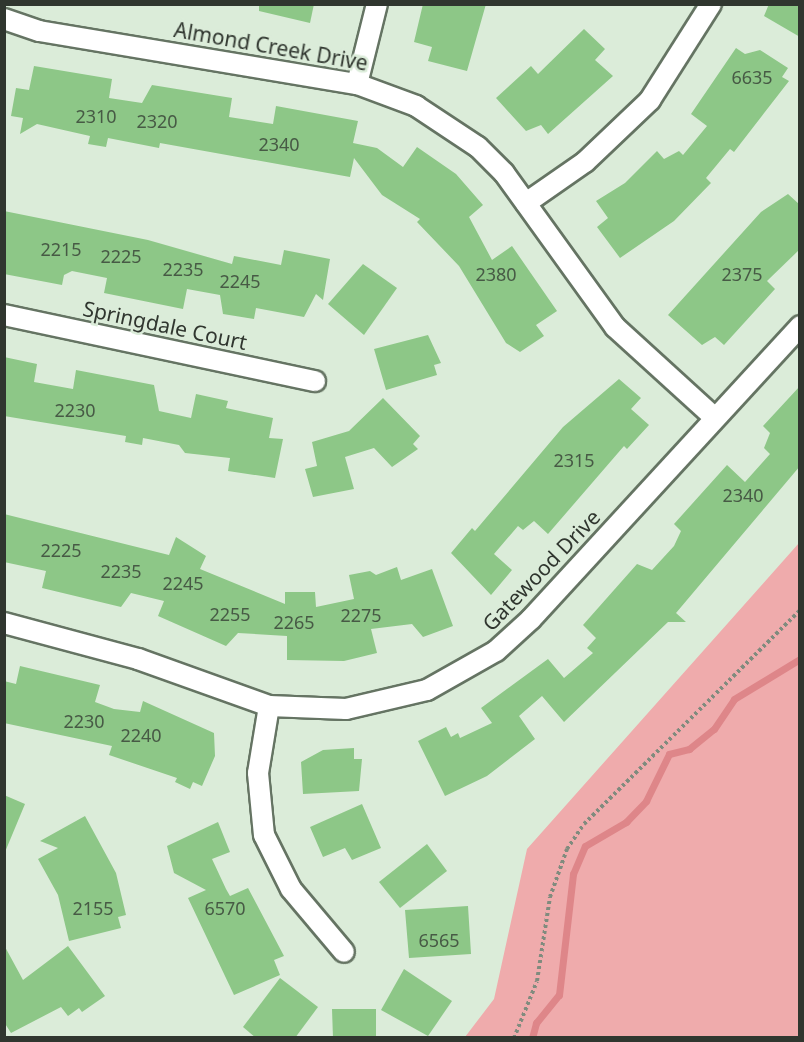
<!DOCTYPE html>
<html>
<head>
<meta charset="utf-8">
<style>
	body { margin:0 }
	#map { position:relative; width:804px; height:1042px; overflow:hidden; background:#dbecd9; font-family:"Noto Sans",sans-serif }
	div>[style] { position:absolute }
	.green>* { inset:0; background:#efabac }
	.stream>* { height:7px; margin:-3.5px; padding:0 3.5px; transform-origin:3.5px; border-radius:3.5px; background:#de8689 }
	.building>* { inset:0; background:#8dc787 }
	.path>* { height:4px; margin-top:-2px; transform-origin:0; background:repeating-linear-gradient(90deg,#808b7e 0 3px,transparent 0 6px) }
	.roads { filter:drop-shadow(2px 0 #657463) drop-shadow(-2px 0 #657463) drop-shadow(0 2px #657463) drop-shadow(0 -2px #657463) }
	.street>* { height:20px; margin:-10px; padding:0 10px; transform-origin:10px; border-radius:10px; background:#fff }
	span { translate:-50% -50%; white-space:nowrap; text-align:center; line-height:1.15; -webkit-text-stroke:5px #dbecd9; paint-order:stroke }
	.number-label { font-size:18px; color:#475a45 }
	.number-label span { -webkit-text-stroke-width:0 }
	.street-label { font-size:21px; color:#30362f }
	.frame { position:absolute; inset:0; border:6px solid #30362f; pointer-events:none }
</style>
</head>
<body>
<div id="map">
	<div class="green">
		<i style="clip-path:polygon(799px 543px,799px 1037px,465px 1037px,494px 999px,527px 849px)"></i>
	</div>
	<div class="stream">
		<i style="left:532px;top:1038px;width:16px;rotate:-75deg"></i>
		<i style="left:536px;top:1023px;width:36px;rotate:-51deg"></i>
		<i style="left:559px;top:995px;width:122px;rotate:-83.4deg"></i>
		<i style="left:573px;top:874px;width:30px;rotate:-67deg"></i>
		<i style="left:585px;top:846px;width:48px;rotate:-30.3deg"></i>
		<i style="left:626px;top:822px;width:29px;rotate:-46deg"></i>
		<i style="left:646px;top:801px;width:52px;rotate:-63.9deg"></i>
		<i style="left:669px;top:754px;width:21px;rotate:-14deg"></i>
		<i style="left:689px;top:749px;width:32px;rotate:-39deg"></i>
		<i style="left:714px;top:729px;width:36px;rotate:-56deg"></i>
		<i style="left:734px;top:699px;width:77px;rotate:-31.2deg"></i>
	</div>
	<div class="building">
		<i style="clip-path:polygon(259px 4px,314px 4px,310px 23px,259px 11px)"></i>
		<i style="clip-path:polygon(423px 4px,486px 4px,467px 71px,428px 61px,432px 47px,414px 42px)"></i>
		<i style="clip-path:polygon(769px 4px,800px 4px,800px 37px,764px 16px)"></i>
		<i style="clip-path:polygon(584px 29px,605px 49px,595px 60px,613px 76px,548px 134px,541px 125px,526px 131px,496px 98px,531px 66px,538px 74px)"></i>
		<i style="clip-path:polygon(736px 48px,745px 54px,760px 50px,788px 68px,782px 77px,789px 81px,734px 152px,730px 149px,706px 178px,711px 183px,674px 221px,620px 258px,597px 227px,608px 218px,596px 201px,625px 183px,657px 151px,664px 159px,679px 151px,683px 155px,707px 126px,691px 114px)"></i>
		<i style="clip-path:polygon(34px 66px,112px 79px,109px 98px,142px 103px,152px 85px,232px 98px,229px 117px,273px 124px,276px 106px,358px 121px,353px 143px,377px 148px,403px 167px,417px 147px,456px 174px,483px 205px,469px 217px,492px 260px,512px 246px,557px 311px,536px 325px,544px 336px,520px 352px,506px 343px,459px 266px,417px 222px,420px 219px,382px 195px,354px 158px,350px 177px,160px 143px,159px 148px,108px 138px,106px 147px,88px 144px,90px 136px,37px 124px,20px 134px,23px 118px,11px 116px,16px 88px,29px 90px)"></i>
		<i style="clip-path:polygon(788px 194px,800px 205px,800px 249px,767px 281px,775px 289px,724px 345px,715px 337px,702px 345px,668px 315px,761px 212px)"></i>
		<i style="clip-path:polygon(4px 211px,148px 240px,232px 264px,234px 256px,281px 265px,284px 250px,330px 259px,323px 300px,316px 294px,304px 317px,256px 308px,254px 319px,223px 314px,220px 295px,187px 289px,183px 309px,104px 293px,107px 278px,72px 271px,64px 275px,62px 285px,4px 274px)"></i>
		<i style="clip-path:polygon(363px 264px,397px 288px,364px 335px,328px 304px)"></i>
		<i style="clip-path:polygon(428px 335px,441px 363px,434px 365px,437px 375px,386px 390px,374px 349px)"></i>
		<i style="clip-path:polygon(4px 357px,37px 364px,34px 382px,73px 389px,76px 370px,154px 385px,159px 411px,191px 418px,196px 394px,228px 401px,226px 408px,273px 418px,269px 438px,283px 439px,275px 478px,228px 471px,230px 458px,185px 453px,179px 445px,143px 438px,142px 445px,125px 442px,126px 436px,4px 416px)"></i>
		<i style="clip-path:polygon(619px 379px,641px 398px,631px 409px,649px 425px,627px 449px,624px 446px,548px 534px,534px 521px,523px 530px,518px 526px,494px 554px,512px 570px,491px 595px,451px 553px,472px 528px,475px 531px,563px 427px)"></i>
		<i style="clip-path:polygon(800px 386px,800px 466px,676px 613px,686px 622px,668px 622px,564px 722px,542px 696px,519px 716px,535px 739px,487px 776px,445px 796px,418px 741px,446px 727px,451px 737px,458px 733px,460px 738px,492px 723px,481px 708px,548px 659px,564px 678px,593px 653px,587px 648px,596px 638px,583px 625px,637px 564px,652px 570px,674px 546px,681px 531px,674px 524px,727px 465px,745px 482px,770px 454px,764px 448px,770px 433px,763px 426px)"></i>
		<i style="clip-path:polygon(383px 398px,420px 436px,413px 444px,418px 449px,392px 467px,374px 448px,345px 457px,354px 489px,313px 497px,305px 469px,317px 466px,312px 442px,349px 431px)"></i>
		<i style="clip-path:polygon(4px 514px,169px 555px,176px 537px,206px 556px,200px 569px,285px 604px,285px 592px,315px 592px,316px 607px,354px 599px,349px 575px,370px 571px,376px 575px,397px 567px,401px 580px,432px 569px,453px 626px,423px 637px,412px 624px,371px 629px,377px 653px,344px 661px,287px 660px,287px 636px,238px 633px,226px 646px,158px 616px,164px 601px,131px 593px,121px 607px,42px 588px,46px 571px,4px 562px)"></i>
		<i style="clip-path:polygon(20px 666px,100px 685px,95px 702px,114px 709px,140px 712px,143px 701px,214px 733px,215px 756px,202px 786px,193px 782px,190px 789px,175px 782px,177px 778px,109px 755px,112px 746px,4px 723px,4px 681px,16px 684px)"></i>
		<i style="clip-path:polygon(354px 748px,354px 759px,362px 759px,359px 791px,303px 794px,301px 762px,323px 750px)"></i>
		<i style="clip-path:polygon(4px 795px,25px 804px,5px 852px,4px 852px)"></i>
		<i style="clip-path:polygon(362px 804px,381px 848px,352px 860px,345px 848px,323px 857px,310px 827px)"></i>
		<i style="clip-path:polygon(85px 816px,116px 873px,126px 915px,118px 917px,121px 928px,69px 941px,58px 895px,38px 859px,58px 848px,40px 841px)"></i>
		<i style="clip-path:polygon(218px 822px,230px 852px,212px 859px,226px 889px,230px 896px,248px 888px,284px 956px,274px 960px,280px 975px,234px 995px,188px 898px,206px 890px,174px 873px,167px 846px)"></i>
		<i style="clip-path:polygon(427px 844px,447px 871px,400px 908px,379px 882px)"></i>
		<i style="clip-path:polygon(468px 906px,471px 954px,409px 958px,405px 910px)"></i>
		<i style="clip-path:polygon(4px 945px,23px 980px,68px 946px,105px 996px,82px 1012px,79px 1008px,68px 1016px,61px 1007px,11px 1033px,4px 1022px)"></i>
		<i style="clip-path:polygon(404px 969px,452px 1001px,428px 1036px,381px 1010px)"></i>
		<i style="clip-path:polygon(280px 978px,318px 1007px,295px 1038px,256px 1038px,243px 1027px)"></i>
		<i style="clip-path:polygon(332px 1009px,376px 1009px,376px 1038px,333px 1038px)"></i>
	</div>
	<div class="path">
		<i style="left:514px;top:1038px;width:61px;rotate:-68deg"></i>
		<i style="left:537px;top:981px;width:85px;rotate:-81.2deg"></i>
		<i style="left:550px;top:897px;width:51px;rotate:-70.5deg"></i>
		<i style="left:567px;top:849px;width:30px;rotate:-56deg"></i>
		<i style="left:584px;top:824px;width:304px;rotate:-44.7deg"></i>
	</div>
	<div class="roads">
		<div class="street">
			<i style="left:4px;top:19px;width:37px;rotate:19deg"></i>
			<i style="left:39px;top:31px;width:322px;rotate:9.5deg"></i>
			<i style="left:357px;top:84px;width:63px;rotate:20.4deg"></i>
			<i style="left:416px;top:106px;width:74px;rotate:33.5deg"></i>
			<i style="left:478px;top:147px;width:37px;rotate:45deg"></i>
			<i style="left:504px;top:173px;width:190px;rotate:54.2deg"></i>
			<i style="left:615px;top:327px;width:135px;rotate:42.3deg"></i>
			<i style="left:357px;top:84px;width:82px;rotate:-76deg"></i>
			<i style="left:526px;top:203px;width:72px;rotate:-34.8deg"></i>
			<i style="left:585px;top:162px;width:90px;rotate:-43.6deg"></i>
			<i style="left:650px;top:100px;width:114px;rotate:-57.6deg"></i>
			<i style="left:4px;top:315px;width:318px;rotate:12deg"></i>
			<i style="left:4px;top:623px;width:139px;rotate:15deg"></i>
			<i style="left:138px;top:659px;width:139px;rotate:19.7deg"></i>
			<i style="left:269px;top:706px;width:77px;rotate:2.2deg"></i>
			<i style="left:346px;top:709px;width:83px;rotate:-13.2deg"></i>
			<i style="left:427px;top:690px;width:79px;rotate:-29.5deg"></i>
			<i style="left:496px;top:651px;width:47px;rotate:-42.4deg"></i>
			<i style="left:531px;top:619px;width:398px;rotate:-47.4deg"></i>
			<i style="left:269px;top:706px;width:68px;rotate:99.3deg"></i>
			<i style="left:258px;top:773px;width:62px;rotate:84.5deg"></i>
			<i style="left:264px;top:835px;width:60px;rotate:63.4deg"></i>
			<i style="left:291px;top:889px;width:82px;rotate:49.9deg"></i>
		</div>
	</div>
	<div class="number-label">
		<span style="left:752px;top:77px">6635</span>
		<span style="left:96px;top:116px">2310</span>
		<span style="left:157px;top:121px">2320</span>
		<span style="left:279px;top:144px">2340</span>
		<span style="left:61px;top:249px">2215</span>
		<span style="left:121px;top:256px">2225</span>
		<span style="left:183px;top:269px">2235</span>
		<span style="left:496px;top:274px">2380</span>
		<span style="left:742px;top:274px">2375</span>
		<span style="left:240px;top:281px">2245</span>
		<span style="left:75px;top:410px">2230</span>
		<span style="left:574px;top:460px">2315</span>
		<span style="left:743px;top:495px">2340</span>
		<span style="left:61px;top:550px">2225</span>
		<span style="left:121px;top:571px">2235</span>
		<span style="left:183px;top:583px">2245</span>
		<span style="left:230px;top:614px">2255</span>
		<span style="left:361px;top:615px">2275</span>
		<span style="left:294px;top:622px">2265</span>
		<span style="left:84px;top:721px">2230</span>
		<span style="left:141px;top:735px">2240</span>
		<span style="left:93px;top:908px">2155</span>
		<span style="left:225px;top:908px">6570</span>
		<span style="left:439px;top:940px">6565</span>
	</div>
	<div class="street-label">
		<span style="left:271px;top:46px;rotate:10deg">Almond Creek Drive</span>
		<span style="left:165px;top:325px;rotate:12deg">Springdale Court</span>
		<span style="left:541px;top:570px;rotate:-46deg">Gatewood Drive</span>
	</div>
	<div class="frame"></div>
</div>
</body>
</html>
